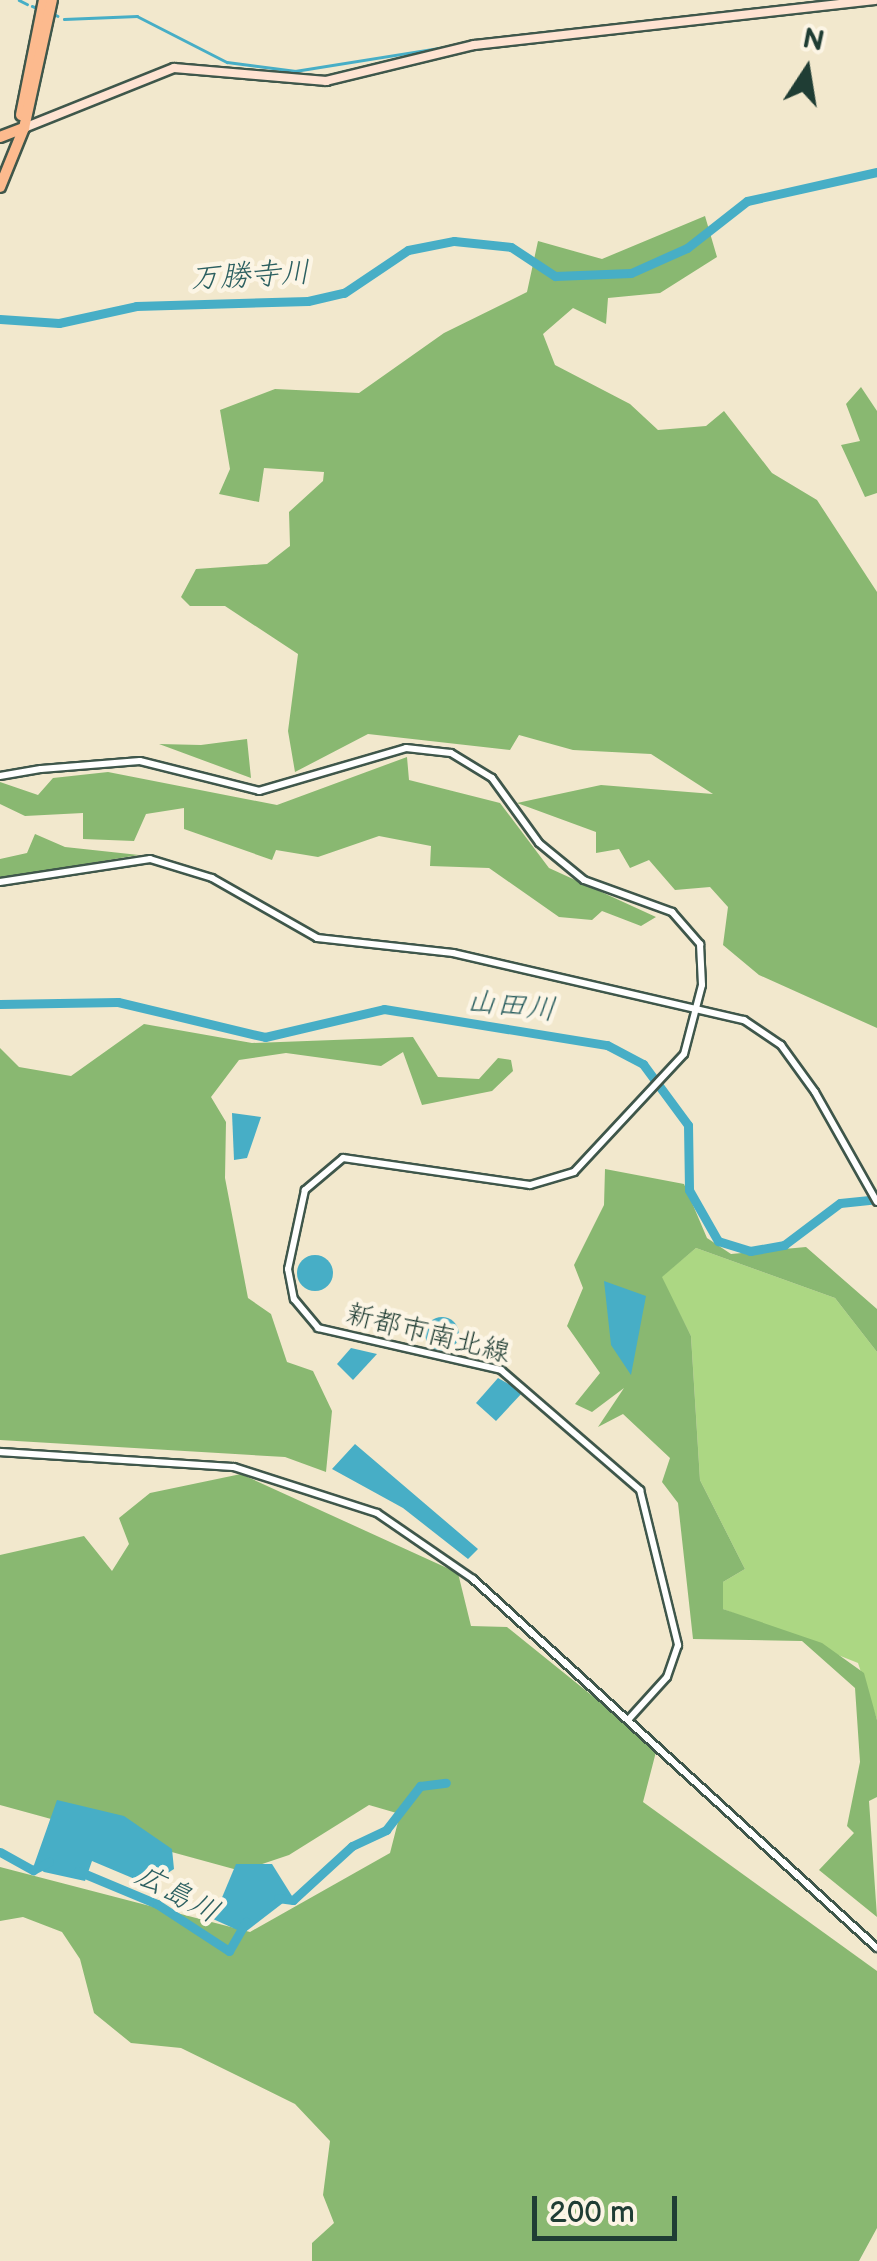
<!DOCTYPE html>
<html>
<head>
<meta charset="utf-8">
<style>
	body { margin:0 }
	#map { position:relative; width:877px; height:2261px; overflow:hidden; background:#f2e8cd; font-family:"Balsamiq Sans","Klee One",sans-serif }
	div>[style] { position:absolute }
	.green>* { inset:0; background:#acd783 }
	.forest>* { inset:0; background:#89b871 }
	.water>* { inset:0; background:#47aec6 }
	.round { border-radius:50% }
	.stream>* { height:2.5px; margin:-1.25px; padding:0 1.25px; transform-origin:1.25px; border-radius:1.25px; background:#47aec6 }
	.river>* { height:9px; margin:-4.5px; padding:0 4.5px; transform-origin:4.5px; border-radius:4.5px; background:#47aec6 }
	.roads { filter:drop-shadow(2px 0 #3f574b) drop-shadow(-2px 0 #3f574b) drop-shadow(0 2px #3f574b) drop-shadow(0 -2px #3f574b) }
	.tertiary>* { height:6px; margin:-3px; padding:0 3px; transform-origin:3px; border-radius:3px; background:#fff }
	.secondary>* { height:8px; margin:-4px; padding:0 4px; transform-origin:4px; border-radius:4px; background:#fee3d2 }
	.primary>* { height:10px; margin:-5px; padding:0 5px; transform-origin:5px; border-radius:5px; background:#fcba8e }
	.trunk>* { height:10px; margin:-5px; padding:0 5px; transform-origin:5px; border-radius:5px; background:#fcba8e }
	span { translate:-50% -50%; white-space:nowrap; text-align:center; line-height:1.15; -webkit-text-stroke:9px #fcf5e5; paint-order:stroke }
	.street-label { font-size:28px; color:#1f3d34 }
	.water-label { font-size:30px; color:#2b5f60; font-style:italic }
	.north { position:absolute; left:757px; top:20px; width:100px; height:100px; -webkit-text-stroke:8px #fcf5e5; paint-order:stroke; rotate:12deg; font-size:28px; font-weight:700; line-height:40px; text-align:center; color:#1f3d34 }
	.north::after { content:''; display:block; margin:auto; width:35px; height:45px; background:#1f3d34; clip-path:polygon(50% 0,100% 100%,50% 72%,0 100%) }
	.scale { position:absolute; left:532px; top:2196px; width:145px; height:45px; box-sizing:border-box; border:5px solid #1f3d34; border-top:0; padding-left:12px; font-size:30px; line-height:35px; white-space:nowrap; color:#1f3d34; -webkit-text-stroke:8px #fcf5e5; paint-order:stroke }
</style>
</head>
<body>
<div id="map">
	<div class="green">
		<i style="clip-path:polygon(696px 1248px,835px 1298px,877px 1352px,877px 1720px,858px 1663px,723px 1609px,723px 1582px,745px 1569px,700px 1480px,691px 1336px,661px 1277px)"></i>
	</div>
	<div class="forest">
		<i style="clip-path:polygon(705px 216px,717px 257px,660px 293px,608px 298px,606px 324px,573px 308px,543px 334px,555px 365px,630px 404px,658px 430px,706px 426px,724px 411px,772px 473px,817px 500px,877px 592px,877px 1028px,759px 975px,723px 945px,728px 907px,710px 887px,675px 890px,649px 860px,630px 868px,619px 849px,596px 853px,596px 832px,517px 803px,601px 785px,713px 794px,651px 754px,573px 750px,519px 735px,510px 750px,368px 734px,295px 772px,288px 731px,298px 654px,225px 606px,190px 606px,181px 597px,196px 569px,267px 564px,290px 546px,289px 512px,323px 481px,324px 472px,264px 468px,259px 502px,219px 494px,230px 469px,220px 410px,275px 389px,359px 393px,444px 333px,527px 292px,538px 241px,602px 259px)"></i>
		<i style="clip-path:polygon(861px 387px,877px 411px,877px 493px,865px 497px,841px 445px,860px 441px,846px 404px)"></i>
		<i style="clip-path:polygon(247px 739px,251px 778px,159px 744px,201px 745px)"></i>
		<i style="clip-path:polygon(407px 757px,409px 780px,500px 803px,549px 868px,656px 917px,641px 926px,602px 911px,592px 920px,559px 917px,489px 868px,430px 866px,431px 846px,379px 836px,318px 857px,276px 850px,272px 860px,184px 829px,184px 808px,146px 814px,134px 841px,83px 839px,83px 813px,25px 816px,0 804px,0 782px,38px 795px,53px 778px,108px 772px,277px 805px)"></i>
		<i style="clip-path:polygon(35px 834px,65px 847px,139px 855px,0 878px,0 859px,27px 853px)"></i>
		<i style="clip-path:polygon(144px 1024px,252px 1043px,413px 1037px,438px 1077px,479px 1079px,498px 1058px,511px 1060px,513px 1071px,492px 1091px,422px 1105px,403px 1052px,381px 1066px,286px 1053px,239px 1060px,211px 1097px,226px 1122px,225px 1178px,248px 1298px,271px 1314px,287px 1362px,313px 1371px,332px 1411px,326px 1472px,285px 1457px,0 1440px,0 1048px,19px 1067px,71px 1076px)"></i>
		<i style="clip-path:polygon(605px 1169px,684px 1184px,707px 1238px,731px 1254px,806px 1247px,877px 1309px,877px 1352px,835px 1298px,696px 1248px,662px 1277px,691px 1336px,700px 1480px,745px 1569px,723px 1582px,723px 1609px,822px 1643px,864px 1673px,877px 1720px,877px 1797px,869px 1801px,877px 1917px,819px 1870px,854px 1833px,847px 1826px,860px 1762px,855px 1688px,802px 1641px,693px 1639px,678px 1503px,662px 1482px,670px 1458px,623px 1414px,598px 1427px,624px 1388px,592px 1412px,575px 1404px,600px 1373px,567px 1326px,583px 1288px,574px 1265px,604px 1205px)"></i>
		<i style="clip-path:polygon(241px 1474px,458px 1573px,471px 1626px,507px 1627px,657px 1748px,643px 1802px,877px 1971px,877px 2228px,859px 2261px,312px 2261px,312px 2243px,334px 2223px,323px 2195px,330px 2141px,295px 2104px,181px 2048px,131px 2043px,94px 2013px,80px 1959px,62px 1932px,23px 1917px,0 1921px,0 1867px,250px 1932px,390px 1853px,400px 1814px,369px 1805px,289px 1855px,241px 1871px,0 1805px,0 1555px,84px 1536px,112px 1571px,129px 1544px,119px 1518px,150px 1493px)"></i>
	</div>
	<div class="water">
		<i style="clip-path:polygon(232px 1113px,261px 1117px,247px 1158px,234px 1160px)"></i>
		<i class="round" style="left:297px;top:1255px;width:36px;height:36px"></i>
		<i style="clip-path:polygon(604px 1281px,646px 1296px,631px 1375px,611px 1345px)"></i>
		<i class="round" style="left:425px;top:1317px;width:34px;height:34px"></i>
		<i style="clip-path:polygon(351px 1348px,377px 1354px,353px 1380px,337px 1364px)"></i>
		<i style="clip-path:polygon(498px 1378px,523px 1392px,496px 1421px,476px 1403px)"></i>
		<i style="clip-path:polygon(355px 1444px,478px 1549px,468px 1559px,403px 1508px,332px 1469px)"></i>
		<i style="clip-path:polygon(57px 1800px,124px 1816px,172px 1849px,174px 1869px,149px 1885px,92px 1861px,85px 1881px,44px 1872px,34px 1865px)"></i>
		<i style="clip-path:polygon(236px 1864px,272px 1864px,292px 1896px,244px 1933px,213px 1919px)"></i>
	</div>
	<div class="stream">
		<i style="left:19px;top:0;width:9px;rotate:27deg"></i>
		<i style="left:32px;top:6px;width:5px;rotate:22deg"></i>
		<i style="left:54px;top:14px;width:4px;rotate:27deg"></i>
		<i style="left:64px;top:19px;width:73px;rotate:-2.4deg"></i>
		<i style="left:137px;top:16px;width:101px;rotate:27.1deg"></i>
		<i style="left:227px;top:62px;width:69px;rotate:7.5deg"></i>
		<i style="left:295px;top:71px;width:209px;rotate:-9.1deg"></i>
		<i style="left:557px;top:32px;width:261px;rotate:-6.4deg"></i>
	</div>
	<div class="river">
		<i style="left:0;top:319px;width:59px;rotate:3.9deg"></i>
		<i style="left:59px;top:323px;width:79px;rotate:-12.4deg"></i>
		<i style="left:136px;top:306px;width:172px;rotate:-1.7deg"></i>
		<i style="left:308px;top:301px;width:37px;rotate:-13deg"></i>
		<i style="left:344px;top:293px;width:77px;rotate:-33.9deg"></i>
		<i style="left:408px;top:250px;width:47px;rotate:-11.1deg"></i>
		<i style="left:454px;top:241px;width:57px;rotate:6deg"></i>
		<i style="left:511px;top:247px;width:53px;rotate:33.4deg"></i>
		<i style="left:555px;top:276px;width:76px;rotate:-2.3deg"></i>
		<i style="left:631px;top:273px;width:61px;rotate:-24.1deg"></i>
		<i style="left:687px;top:248px;width:76px;rotate:-38.1deg"></i>
		<i style="left:747px;top:201px;width:133px;rotate:-12.6deg"></i>
		<i style="left:0;top:1004px;width:118px;rotate:-1deg"></i>
		<i style="left:118px;top:1002px;width:151px;rotate:13.4deg"></i>
		<i style="left:265px;top:1037px;width:122px;rotate:-13.2deg"></i>
		<i style="left:384px;top:1009px;width:226px;rotate:9.2deg"></i>
		<i style="left:607px;top:1045px;width:41px;rotate:27.8deg"></i>
		<i style="left:643px;top:1064px;width:76px;rotate:53.6deg"></i>
		<i style="left:688px;top:1125px;width:65px;rotate:89.1deg"></i>
		<i style="left:689px;top:1190px;width:59px;rotate:60.4deg"></i>
		<i style="left:718px;top:1241px;width:34px;rotate:17deg"></i>
		<i style="left:750px;top:1251px;width:35px;rotate:-10deg"></i>
		<i style="left:784px;top:1245px;width:70px;rotate:-36.9deg"></i>
		<i style="left:840px;top:1203px;width:37px;rotate:-6deg"></i>
		<i style="left:0;top:1852px;width:38px;rotate:29deg"></i>
		<i style="left:33px;top:1870px;width:18px;rotate:-27deg"></i>
		<i style="left:78px;top:1871px;width:86px;rotate:22.7deg"></i>
		<i style="left:157px;top:1904px;width:86px;rotate:33.1deg"></i>
		<i style="left:229px;top:1951px;width:34px;rotate:-60deg"></i>
		<i style="left:278px;top:1898px;width:15px;rotate:8deg"></i>
		<i style="left:293px;top:1900px;width:80px;rotate:-42.5deg"></i>
		<i style="left:352px;top:1846px;width:38px;rotate:-25deg"></i>
		<i style="left:386px;top:1830px;width:56px;rotate:-52.3deg"></i>
		<i style="left:420px;top:1786px;width:26px;rotate:-7deg"></i>
	</div>
	<div class="roads">
		<div class="tertiary">
			<i style="left:41px;top:769px;width:99px;rotate:-4.6deg"></i>
			<i style="left:140px;top:761px;width:123px;rotate:14.1deg"></i>
			<i style="left:259px;top:791px;width:153px;rotate:-16.3deg"></i>
			<i style="left:406px;top:748px;width:45px;rotate:6.3deg"></i>
			<i style="left:451px;top:753px;width:48px;rotate:31.4deg"></i>
			<i style="left:492px;top:778px;width:80px;rotate:54.1deg"></i>
			<i style="left:539px;top:843px;width:58px;rotate:39.4deg"></i>
			<i style="left:584px;top:880px;width:94px;rotate:20deg"></i>
			<i style="left:672px;top:912px;width:43px;rotate:48.8deg"></i>
			<i style="left:700px;top:944px;width:41px;rotate:87.2deg"></i>
			<i style="left:702px;top:985px;width:71px;rotate:104.6deg"></i>
			<i style="left:684px;top:1054px;width:161px;rotate:133deg"></i>
			<i style="left:574px;top:1172px;width:46px;rotate:163.5deg"></i>
			<i style="left:530px;top:1185px;width:189px;rotate:-171.8deg"></i>
			<i style="left:343px;top:1158px;width:50px;rotate:139.9deg"></i>
			<i style="left:305px;top:1190px;width:81px;rotate:102.1deg"></i>
			<i style="left:288px;top:1269px;width:31px;rotate:79deg"></i>
			<i style="left:294px;top:1299px;width:38px;rotate:50deg"></i>
			<i style="left:318px;top:1328px;width:188px;rotate:12.9deg"></i>
			<i style="left:501px;top:1370px;width:184px;rotate:40.8deg"></i>
			<i style="left:640px;top:1490px;width:160px;rotate:76.2deg"></i>
			<i style="left:678px;top:1645px;width:34px;rotate:109deg"></i>
			<i style="left:667px;top:1677px;width:58px;rotate:132.2deg"></i>
			<i style="left:0;top:776px;width:41px;rotate:-9.9deg"></i>
			<i style="left:0;top:882px;width:152px;rotate:-8.7deg"></i>
			<i style="left:150px;top:859px;width:65px;rotate:17deg"></i>
			<i style="left:212px;top:878px;width:121px;rotate:29.7deg"></i>
			<i style="left:317px;top:938px;width:137px;rotate:6.3deg"></i>
			<i style="left:453px;top:953px;width:299px;rotate:13deg"></i>
			<i style="left:744px;top:1020px;width:45px;rotate:34deg"></i>
			<i style="left:781px;top:1045px;width:58px;rotate:54.1deg"></i>
			<i style="left:815px;top:1092px;width:126px;rotate:60.6deg"></i>
			<i style="left:0;top:1452px;width:234px;rotate:3.7deg"></i>
			<i style="left:234px;top:1467px;width:150px;rotate:17.8deg"></i>
			<i style="left:377px;top:1513px;width:116px;rotate:34.5deg"></i>
			<i style="left:473px;top:1579px;width:547px;rotate:42.41deg"></i>
		</div>
		<div class="secondary">
			<i style="left:24px;top:128px;width:162px;rotate:-21.8deg"></i>
			<i style="left:174px;top:68px;width:153px;rotate:4.9deg"></i>
			<i style="left:326px;top:81px;width:152px;rotate:-13.7deg"></i>
			<i style="left:474px;top:45px;width:404px;rotate:-6.4deg"></i>
		</div>
		<div class="primary">
			<i style="left:0;top:137px;width:26px;rotate:-21deg"></i>
		</div>
		<div class="trunk">
			<i style="left:21px;top:115px;width:117px;rotate:-78.7deg"></i>
			<i style="left:0;top:187px;width:64px;rotate:-67.9deg"></i>
			<i style="left:24px;top:128px;width:131px;rotate:-77.7deg"></i>
		</div>
	</div>
	<div class="street-label">
		<span style="left:428px;top:1334px;rotate:14deg">新都市南北線</span>
	</div>
	<div class="water-label">
		<span style="left:250px;top:276px;rotate:-3deg">万勝寺川</span>
		<span style="left:511px;top:1006px;rotate:6deg">山田川</span>
		<span style="left:177px;top:1894px;rotate:28deg">広島川</span>
	</div>
	<div class="north">N</div>
	<div class="scale">200 m</div>
</div>
</body>
</html>
